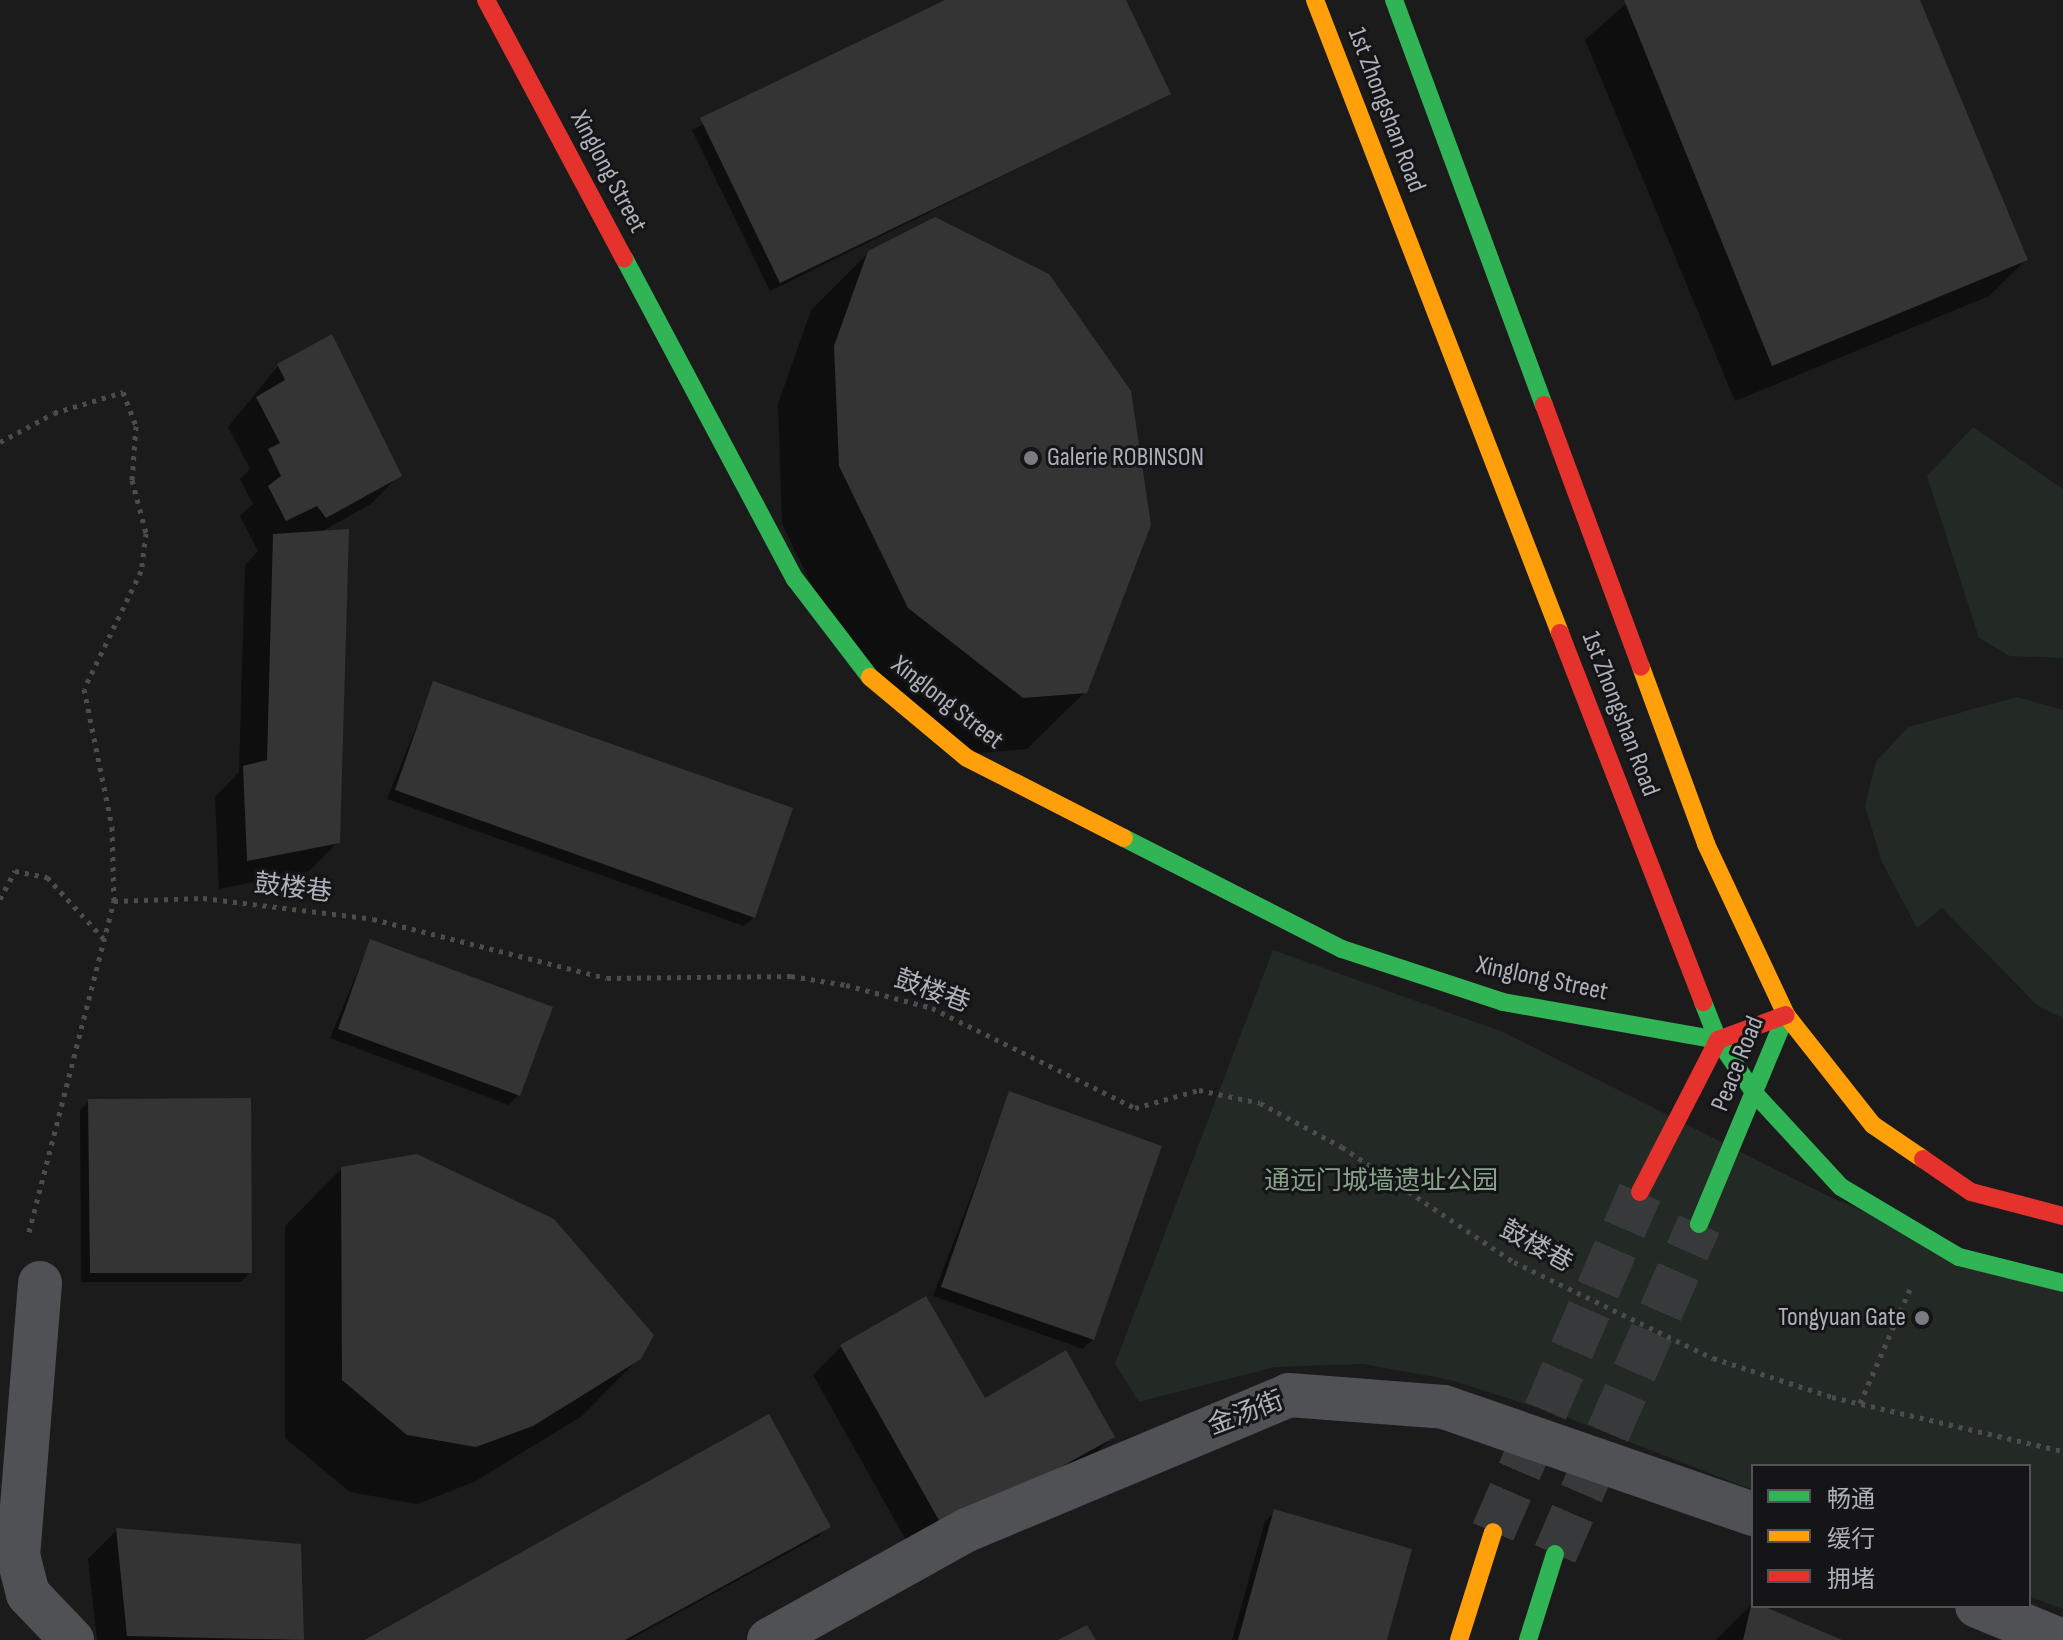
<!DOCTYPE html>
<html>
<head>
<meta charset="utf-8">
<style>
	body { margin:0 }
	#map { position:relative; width:2063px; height:1640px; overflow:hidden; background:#1b1b1b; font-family:"Sofia Sans Condensed","Noto Sans SC",sans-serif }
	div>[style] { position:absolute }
	.green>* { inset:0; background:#232a25 }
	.shadow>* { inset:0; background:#0007 }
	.building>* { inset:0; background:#343435 }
	.secondary-tunnel>* { height:44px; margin-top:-22px; transform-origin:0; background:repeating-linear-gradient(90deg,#38393b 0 44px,transparent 0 66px) }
	.path>* { height:5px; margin-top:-2.5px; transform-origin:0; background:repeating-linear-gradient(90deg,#4b4c4f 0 4px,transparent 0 10px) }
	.street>* { height:44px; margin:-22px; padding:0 22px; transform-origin:22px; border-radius:22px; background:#505154 }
	.fast>* { height:18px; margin:-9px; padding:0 9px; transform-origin:9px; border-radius:9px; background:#30b455 }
	.slow>* { height:18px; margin:-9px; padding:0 9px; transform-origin:9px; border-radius:9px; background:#ff9f0a }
	.jam>* { height:18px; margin:-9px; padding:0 9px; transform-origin:9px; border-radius:9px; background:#e5322d }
	.dots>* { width:22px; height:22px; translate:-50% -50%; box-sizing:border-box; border:4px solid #151517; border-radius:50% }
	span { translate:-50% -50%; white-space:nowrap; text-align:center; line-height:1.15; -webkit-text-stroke:6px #151517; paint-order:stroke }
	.street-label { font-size:26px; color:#aeb1ba }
	.poi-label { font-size:26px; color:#aeb1ba }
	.left { translate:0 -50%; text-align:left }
	.right { translate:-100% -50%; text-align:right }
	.park-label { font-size:26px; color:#87a38a }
	.legend { position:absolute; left:1751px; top:1464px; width:280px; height:144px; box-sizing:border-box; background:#151517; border:2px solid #525358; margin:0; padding:10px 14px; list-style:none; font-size:24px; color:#aeb1ba }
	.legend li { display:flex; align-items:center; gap:16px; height:40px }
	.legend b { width:40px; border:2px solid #525358 }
</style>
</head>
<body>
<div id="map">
	<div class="green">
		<i style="clip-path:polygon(1973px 427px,2063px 489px,2063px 658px,2010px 656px,1979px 638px,1927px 476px)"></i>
		<i style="clip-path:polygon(2017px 697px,2063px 710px,2063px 1018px,2038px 1006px,1942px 908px,1917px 928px,1882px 862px,1865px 806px,1876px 762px,1908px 727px)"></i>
		<i style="clip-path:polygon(1273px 950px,1503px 1032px,1832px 1198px,2063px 1293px,2063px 1609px,2029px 1596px,2029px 1466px,1753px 1466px,1753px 1490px,1563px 1416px,1451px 1380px,1363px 1364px,1274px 1367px,1139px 1402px,1115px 1364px)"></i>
	</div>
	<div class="shadow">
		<i style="clip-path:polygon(950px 0,1124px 0,1169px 94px,770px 291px,692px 130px)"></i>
		<i style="clip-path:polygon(1630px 0,1918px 0,2026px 260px,1989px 296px,1735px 401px,1585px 40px)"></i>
		<i style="clip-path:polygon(869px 252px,1085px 692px,1027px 749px,966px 754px,851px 665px,782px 524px,778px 404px,811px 310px)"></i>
		<i style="clip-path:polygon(278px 366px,399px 475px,371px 504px,319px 533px,338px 842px,309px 871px,219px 889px,215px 797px,239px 772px,245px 565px,258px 551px,240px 516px,253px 504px,240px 479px,250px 469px,228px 427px)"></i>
		<i style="clip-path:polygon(434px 683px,754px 917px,744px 926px,387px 799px)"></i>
		<i style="clip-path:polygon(370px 942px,518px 1095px,509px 1105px,330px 1038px)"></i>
		<i style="clip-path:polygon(1010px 1093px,1093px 1339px,1083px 1349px,933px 1296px)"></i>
		<i style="clip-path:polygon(89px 1101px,250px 1272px,241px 1282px,81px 1282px,80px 1110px)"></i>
		<i style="clip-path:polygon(342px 1168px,639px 1358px,582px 1416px,474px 1482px,417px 1504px,350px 1492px,285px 1438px,285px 1226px)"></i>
		<i style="clip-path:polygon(842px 1346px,984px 1401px,1112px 1437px,1084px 1466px,916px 1558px,813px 1375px)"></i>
		<i style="clip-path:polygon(768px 1417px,828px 1526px,819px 1536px,629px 1640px,363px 1640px)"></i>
		<i style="clip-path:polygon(1275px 1512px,1385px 1640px,1232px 1640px,1265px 1521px)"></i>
		<i style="clip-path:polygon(117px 1530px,299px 1546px,302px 1640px,97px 1640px,88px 1559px)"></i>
		<i style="clip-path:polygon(1752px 1604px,1753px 1606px,1837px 1640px,1716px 1640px)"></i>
	</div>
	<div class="building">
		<i style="clip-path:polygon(945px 0,1126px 0,1171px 94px,780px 283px,700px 118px)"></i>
		<i style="clip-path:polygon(1624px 0,1920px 0,2028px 260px,1772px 366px)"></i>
		<i style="clip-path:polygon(935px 217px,1049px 274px,1131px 391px,1151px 525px,1087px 693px,1023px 698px,908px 608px,839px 466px,834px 346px,868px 251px)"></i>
		<i style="clip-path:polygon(332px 334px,402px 476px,326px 518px,317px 506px,286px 521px,268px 486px,281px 476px,268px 449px,280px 443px,256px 397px,285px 380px,277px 364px)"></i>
		<i style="clip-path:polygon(349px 529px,340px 843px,247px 861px,243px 766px,267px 760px,273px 534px)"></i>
		<i style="clip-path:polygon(433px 681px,793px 808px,755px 918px,395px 790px)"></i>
		<i style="clip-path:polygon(370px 939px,553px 1007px,520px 1096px,338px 1029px)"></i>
		<i style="clip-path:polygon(1009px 1091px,1162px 1146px,1094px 1340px,941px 1287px)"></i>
		<i style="clip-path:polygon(251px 1098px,252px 1273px,90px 1273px,88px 1099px)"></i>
		<i style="clip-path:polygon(417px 1154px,554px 1219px,654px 1335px,641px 1359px,533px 1426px,476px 1447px,407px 1435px,342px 1380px,341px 1167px)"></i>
		<i style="clip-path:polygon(926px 1296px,985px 1398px,1066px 1350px,1115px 1437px,945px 1531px,840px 1345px)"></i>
		<i style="clip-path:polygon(769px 1414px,831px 1527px,625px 1640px,364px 1640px)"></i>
		<i style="clip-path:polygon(1274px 1509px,1412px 1549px,1387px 1640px,1238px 1640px)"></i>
		<i style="clip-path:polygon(116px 1528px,301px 1544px,304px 1640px,127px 1636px)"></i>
		<i style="clip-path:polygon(1751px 1606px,1763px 1606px,1842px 1640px,1743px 1640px)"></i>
		<i style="clip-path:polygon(1087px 1625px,1096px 1640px,1058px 1640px)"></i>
	</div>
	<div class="secondary-tunnel">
		<i style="left:1493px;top:1532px;width:370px;rotate:-66.6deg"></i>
		<i style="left:1555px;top:1554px;width:360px;rotate:-66.4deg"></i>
	</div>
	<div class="path">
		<i style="left:0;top:442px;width:61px;rotate:-28.2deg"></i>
		<i style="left:54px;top:413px;width:72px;rotate:-16.9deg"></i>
		<i style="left:123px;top:392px;width:36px;rotate:69deg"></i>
		<i style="left:136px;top:426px;width:54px;rotate:94.2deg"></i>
		<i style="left:132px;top:480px;width:55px;rotate:75.2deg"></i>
		<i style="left:146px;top:533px;width:38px;rotate:97deg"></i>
		<i style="left:141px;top:571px;width:131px;rotate:115.8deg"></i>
		<i style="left:84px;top:689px;width:141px;rotate:78.5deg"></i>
		<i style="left:112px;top:827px;width:74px;rotate:88.5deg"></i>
		<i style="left:0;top:899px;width:32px;rotate:-62deg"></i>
		<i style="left:15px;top:871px;width:33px;rotate:11deg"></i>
		<i style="left:47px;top:877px;width:83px;rotate:47.4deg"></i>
		<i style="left:29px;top:1232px;width:342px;rotate:-75.6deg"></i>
		<i style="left:114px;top:901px;width:89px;rotate:-1.9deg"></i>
		<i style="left:203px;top:898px;width:171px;rotate:7deg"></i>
		<i style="left:373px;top:919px;width:241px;rotate:14.2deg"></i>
		<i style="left:607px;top:978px;width:184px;rotate:-0.6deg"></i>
		<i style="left:791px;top:976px;width:56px;rotate:9.3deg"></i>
		<i style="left:846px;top:985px;width:89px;rotate:15deg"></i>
		<i style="left:932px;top:1008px;width:226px;rotate:26.2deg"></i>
		<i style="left:1135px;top:1108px;width:66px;rotate:-15.7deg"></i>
		<i style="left:1199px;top:1090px;width:62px;rotate:12deg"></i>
		<i style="left:1260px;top:1103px;width:93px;rotate:28.2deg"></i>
		<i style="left:1342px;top:1147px;width:207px;rotate:33.8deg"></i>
		<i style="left:1514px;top:1262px;width:221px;rotate:25.8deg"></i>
		<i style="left:1713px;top:1358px;width:125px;rotate:18.1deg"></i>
		<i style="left:1832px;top:1397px;width:237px;rotate:13.2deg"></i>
		<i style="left:1860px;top:1403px;width:127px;rotate:-66.3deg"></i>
	</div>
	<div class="street">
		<i style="left:40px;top:1283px;width:273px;rotate:94.6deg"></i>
		<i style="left:18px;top:1555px;width:40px;rotate:75.6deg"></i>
		<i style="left:28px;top:1594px;width:64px;rotate:46.3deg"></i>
		<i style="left:1977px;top:1606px;width:90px;rotate:22.3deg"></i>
		<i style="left:769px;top:1640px;width:227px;rotate:-29.1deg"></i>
		<i style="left:967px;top:1530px;width:349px;rotate:-22.7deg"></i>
		<i style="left:1289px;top:1395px;width:155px;rotate:4.4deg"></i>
		<i style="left:1444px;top:1407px;width:327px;rotate:19.1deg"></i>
	</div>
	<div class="fast">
		<i style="left:1394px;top:0;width:432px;rotate:69.7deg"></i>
		<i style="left:624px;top:258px;width:364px;rotate:62deg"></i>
		<i style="left:795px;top:579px;width:123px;rotate:52.6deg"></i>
		<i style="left:1124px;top:838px;width:245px;rotate:27deg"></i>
		<i style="left:1342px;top:949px;width:169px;rotate:18.2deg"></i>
		<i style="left:1503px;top:1002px;width:218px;rotate:10deg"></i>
		<i style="left:1703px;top:1002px;width:41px;rotate:68.5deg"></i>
		<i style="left:1718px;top:1040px;width:67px;rotate:55.4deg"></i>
		<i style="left:1756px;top:1095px;width:125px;rotate:47.3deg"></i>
		<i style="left:1841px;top:1187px;width:137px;rotate:30.7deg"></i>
		<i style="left:1959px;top:1257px;width:107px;rotate:14deg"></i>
		<i style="left:1699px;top:1224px;width:226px;rotate:-67.4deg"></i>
		<i style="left:1528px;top:1640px;width:90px;rotate:-72.6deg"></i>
	</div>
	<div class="slow">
		<i style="left:1315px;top:0;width:679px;rotate:68.84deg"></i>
		<i style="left:1641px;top:667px;width:189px;rotate:69.8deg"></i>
		<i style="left:1706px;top:844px;width:189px;rotate:64.9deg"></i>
		<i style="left:1786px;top:1015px;width:140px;rotate:51.7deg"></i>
		<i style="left:1873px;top:1125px;width:60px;rotate:34.2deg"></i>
		<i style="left:870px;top:677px;width:126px;rotate:39.9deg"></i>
		<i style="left:967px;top:758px;width:176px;rotate:27deg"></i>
		<i style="left:1459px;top:1640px;width:113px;rotate:-72.5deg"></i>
	</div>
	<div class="jam">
		<i style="left:486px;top:0;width:293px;rotate:61.9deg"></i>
		<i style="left:1544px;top:405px;width:279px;rotate:69.7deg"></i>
		<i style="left:1560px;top:633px;width:396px;rotate:68.8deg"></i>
		<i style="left:1923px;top:1159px;width:58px;rotate:34.5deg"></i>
		<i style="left:1971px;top:1192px;width:95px;rotate:14.6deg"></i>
		<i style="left:1640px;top:1192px;width:171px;rotate:-62.8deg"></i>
		<i style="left:1718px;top:1040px;width:72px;rotate:-20.2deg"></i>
	</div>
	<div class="dots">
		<i style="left:1031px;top:458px;background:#7b7c82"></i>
		<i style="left:1922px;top:1318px;background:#7b7c82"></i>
	</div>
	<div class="street-label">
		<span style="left:1386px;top:110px;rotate:69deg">1st Zhongshan Road</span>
		<span style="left:608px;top:172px;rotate:62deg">Xinglong Street</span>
		<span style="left:947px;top:703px;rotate:38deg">Xinglong Street</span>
		<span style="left:1620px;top:714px;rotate:69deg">1st Zhongshan Road</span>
		<span style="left:293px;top:889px;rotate:7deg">鼓楼巷</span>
		<span style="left:1542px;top:979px;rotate:12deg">Xinglong Street</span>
		<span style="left:932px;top:992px;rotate:20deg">鼓楼巷</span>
		<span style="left:1738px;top:1064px;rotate:-68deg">Peace Road</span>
		<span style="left:1536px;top:1247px;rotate:29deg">鼓楼巷</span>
		<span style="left:1246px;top:1414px;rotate:-21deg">金汤街</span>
	</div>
	<div class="poi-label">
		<span class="left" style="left:1047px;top:458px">Galerie ROBINSON</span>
		<span class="right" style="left:1906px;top:1318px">Tongyuan Gate</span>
	</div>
	<div class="park-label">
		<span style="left:1381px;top:1182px">通远门城墙遗址公园</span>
	</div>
	<ul class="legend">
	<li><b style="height:10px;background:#30b455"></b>畅通</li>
	<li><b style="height:10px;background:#ff9f0a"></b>缓行</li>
	<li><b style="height:10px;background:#e5322d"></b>拥堵</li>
	</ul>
</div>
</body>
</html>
